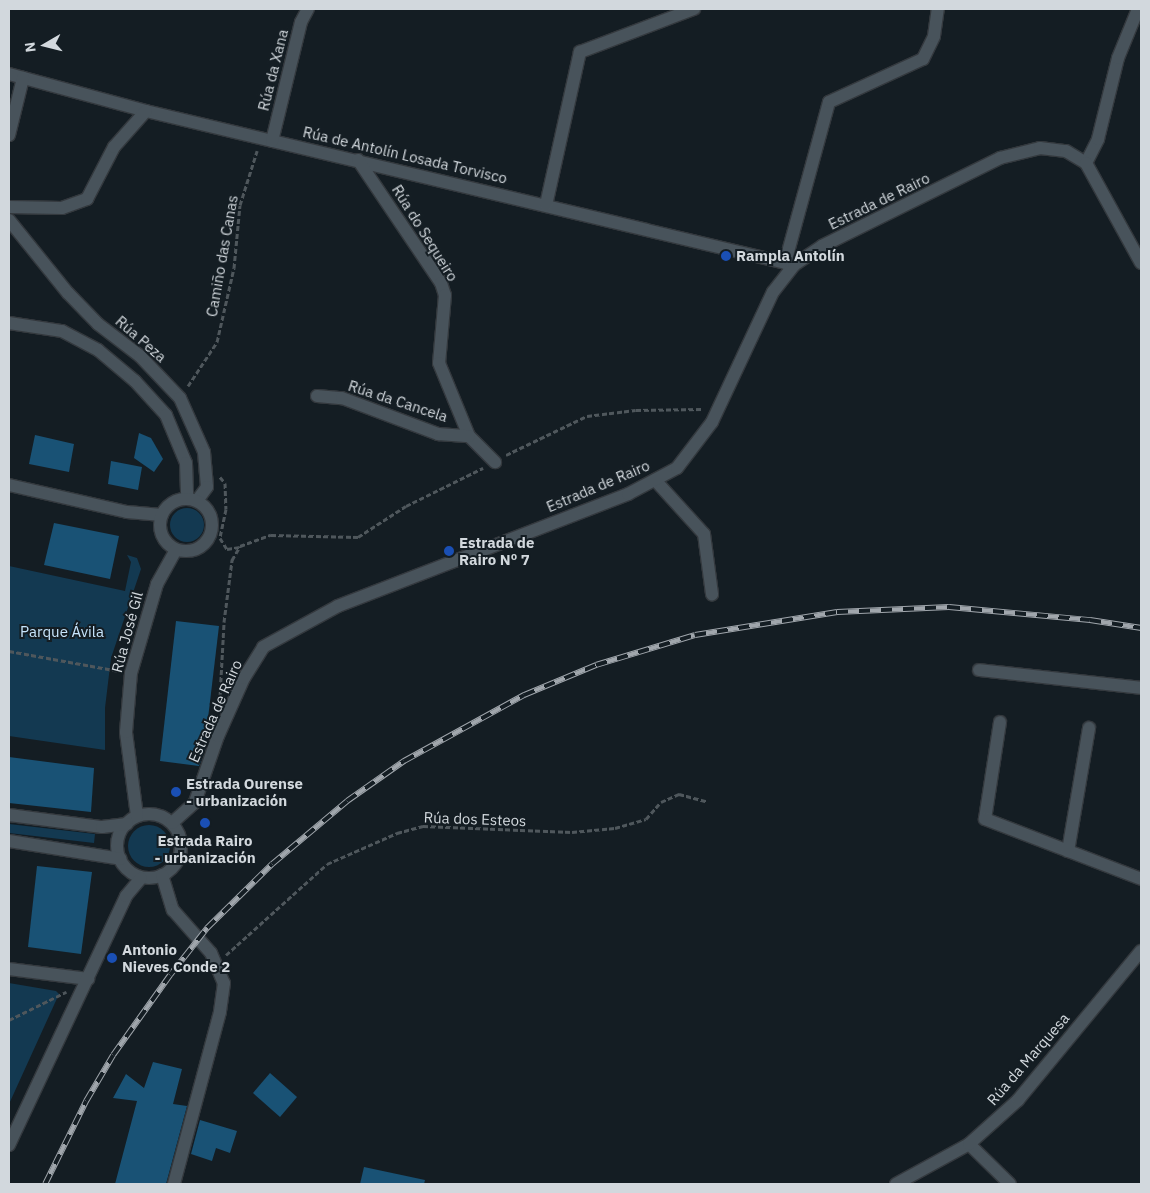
<!DOCTYPE html>
<html>
<head>
<meta charset="utf-8">
<style>
	body { margin:0 }
	#map { position:relative; width:1150px; height:1193px; overflow:hidden; background:#141d23; font-family:"IBM Plex Sans",sans-serif }
	div>[style] { position:absolute }
	.green>* { inset:0; background:#133951 }
	.round { border-radius:50% }
	.building>* { inset:0; background:#195275 }
	.path>* { height:3px; margin-top:-1.5px; transform-origin:0; background:repeating-linear-gradient(90deg,#4f575c 0 5px,transparent 0 7.5px) }
	.roads { filter:drop-shadow(1px 0 #34393e) drop-shadow(-1px 0 #34393e) drop-shadow(0 1px #34393e) drop-shadow(0 -1px #34393e) }
	.minor>* { height:12px; margin:-6px; padding:0 6px; transform-origin:6px; border-radius:6px; background:#48535b }
	.minor>.ring { margin:-6px; padding:0; box-sizing:content-box; background:none; border:12px solid #48535b; border-radius:50% }
	.tertiary>* { height:12px; margin:-6px; padding:0 6px; transform-origin:6px; border-radius:6px; background:#48535b }
	.rail>* { height:5.5px; margin-top:-2.75px; transform-origin:0; background:repeating-linear-gradient(90deg,#141d23 0 11px,#a0a6ac 0 22px); box-sizing:border-box; border-block:1px solid #a0a6ac }
	.dots>* { width:14px; height:14px; translate:-50% -50%; box-sizing:border-box; border:2px solid #141d23; border-radius:50% }
	span { translate:-50% -50%; white-space:nowrap; text-align:center; line-height:1.15; -webkit-text-stroke:4px #141d23; paint-order:stroke }
	.street-label { font-size:15px; color:#d2d8dd }
	.poi-label { font-size:15px; color:#d2d8dd; font-weight:700 }
	.left { translate:0 -50%; text-align:left }
	.park-label { font-size:15px; color:#c7e5fc }
	.frame { position:absolute; inset:0; border:10px solid #d2d8dd; pointer-events:none }
	.north { position:absolute; left:20px; top:20px; width:50px; height:50px; -webkit-text-stroke:4px #141d23; paint-order:stroke; rotate:262deg; font-size:14px; font-weight:700; line-height:20px; text-align:center; color:#d2d8dd }
	.north::after { content:''; display:block; margin:auto; width:18px; height:22px; background:#d2d8dd; clip-path:polygon(50% 0,100% 100%,50% 72%,0 100%) }
</style>
</head>
<body>
<div id="map">
	<div class="green">
		<i class="round" style="left:170px;top:508px;width:34px;height:34px"></i>
		<i style="clip-path:polygon(127px 555px,137px 558px,141px 569px,111px 658px,105px 708px,105px 750px,9px 736px,9px 566px,125px 591px,131px 562px)"></i>
		<i style="clip-path:polygon(9px 824px,95px 834px,94px 843px,9px 833px)"></i>
		<i class="round" style="left:128px;top:825px;width:42px;height:42px"></i>
		<i style="clip-path:polygon(9px 983px,56px 991px,59px 994px,9px 1104px)"></i>
	</div>
	<div class="building">
		<i style="clip-path:polygon(139px 433px,151px 438px,163px 459px,154px 472px,134px 458px)"></i>
		<i style="clip-path:polygon(35px 435px,74px 444px,69px 472px,29px 464px)"></i>
		<i style="clip-path:polygon(111px 461px,142px 467px,138px 490px,108px 484px)"></i>
		<i style="clip-path:polygon(54px 523px,119px 536px,110px 579px,44px 565px)"></i>
		<i style="clip-path:polygon(176px 621px,219px 626px,204px 752px,199px 766px,160px 761px)"></i>
		<i style="clip-path:polygon(9px 757px,94px 768px,91px 812px,9px 803px)"></i>
		<i style="clip-path:polygon(37px 866px,92px 872px,81px 954px,28px 947px)"></i>
		<i style="clip-path:polygon(153px 1062px,182px 1069px,173px 1104px,187px 1106px,166px 1184px,115px 1184px,137px 1101px,113px 1098px,126px 1074px,144px 1088px)"></i>
		<i style="clip-path:polygon(270px 1073px,297px 1097px,280px 1117px,253px 1093px)"></i>
		<i style="clip-path:polygon(200px 1120px,237px 1131px,230px 1153px,216px 1148px,212px 1161px,191px 1154px)"></i>
		<i style="clip-path:polygon(364px 1167px,425px 1180px,424px 1184px,360px 1184px)"></i>
	</div>
	<div class="path">
		<i style="left:188px;top:386px;width:53px;rotate:-56.6deg"></i>
		<i style="left:217px;top:342px;width:76px;rotate:-77.1deg"></i>
		<i style="left:234px;top:268px;width:63px;rotate:-84.6deg"></i>
		<i style="left:240px;top:205px;width:57px;rotate:-72.5deg"></i>
		<i style="left:506px;top:455px;width:90px;rotate:-25.7deg"></i>
		<i style="left:587px;top:416px;width:49px;rotate:-7deg"></i>
		<i style="left:636px;top:410px;width:67px;rotate:-0.9deg"></i>
		<i style="left:220px;top:477px;width:8px;rotate:50deg"></i>
		<i style="left:225px;top:483px;width:26px;rotate:88deg"></i>
		<i style="left:226px;top:509px;width:30px;rotate:102deg"></i>
		<i style="left:220px;top:538px;width:13px;rotate:58deg"></i>
		<i style="left:227px;top:549px;width:12px;rotate:-9deg"></i>
		<i style="left:9px;top:651px;width:112px;rotate:10.3deg"></i>
		<i style="left:220px;top:697px;width:75px;rotate:-86.9deg"></i>
		<i style="left:224px;top:622px;width:63px;rotate:-82.6deg"></i>
		<i style="left:232px;top:560px;width:16px;rotate:-60deg"></i>
		<i style="left:240px;top:546px;width:33px;rotate:-20deg"></i>
		<i style="left:271px;top:535px;width:87px;rotate:1.3deg"></i>
		<i style="left:358px;top:537px;width:57px;rotate:-32.9deg"></i>
		<i style="left:406px;top:506px;width:86px;rotate:-26.3deg"></i>
		<i style="left:226px;top:955px;width:136px;rotate:-42deg"></i>
		<i style="left:327px;top:864px;width:77px;rotate:-23.9deg"></i>
		<i style="left:397px;top:833px;width:27px;rotate:-15deg"></i>
		<i style="left:423px;top:826px;width:149px;rotate:2.3deg"></i>
		<i style="left:572px;top:832px;width:43px;rotate:-5.3deg"></i>
		<i style="left:615px;top:828px;width:32px;rotate:-16deg"></i>
		<i style="left:646px;top:819px;width:23px;rotate:-49deg"></i>
		<i style="left:661px;top:802px;width:20px;rotate:-24deg"></i>
		<i style="left:679px;top:794px;width:28px;rotate:15deg"></i>
		<i style="left:9px;top:1020px;width:64px;rotate:-26.2deg"></i>
	</div>
	<div class="roads">
		<div class="minor">
			<i style="left:9px;top:74px;width:142px;rotate:15.1deg"></i>
			<i style="left:146px;top:111px;width:666px;rotate:13.37deg"></i>
			<i style="left:9px;top:135px;width:59px;rotate:-76.2deg"></i>
			<i style="left:272px;top:141px;width:122px;rotate:-76.3deg"></i>
			<i style="left:301px;top:22px;width:15px;rotate:-62deg"></i>
			<i style="left:358px;top:160px;width:148px;rotate:56deg"></i>
			<i style="left:441px;top:283px;width:13px;rotate:72deg"></i>
			<i style="left:445px;top:295px;width:68px;rotate:95deg"></i>
			<i style="left:439px;top:363px;width:79px;rotate:67.7deg"></i>
			<i style="left:469px;top:436px;width:37px;rotate:45deg"></i>
			<i style="left:1086px;top:163px;width:27px;rotate:-63deg"></i>
			<i style="left:1098px;top:139px;width:83px;rotate:-76.1deg"></i>
			<i style="left:1118px;top:58px;width:53px;rotate:-67.8deg"></i>
			<i style="left:546px;top:205px;width:157px;rotate:-77.5deg"></i>
			<i style="left:580px;top:52px;width:122px;rotate:-20.7deg"></i>
			<i style="left:9px;top:207px;width:53px;rotate:1.1deg"></i>
			<i style="left:62px;top:208px;width:27px;rotate:-20deg"></i>
			<i style="left:87px;top:199px;width:59px;rotate:-62.6deg"></i>
			<i style="left:114px;top:147px;width:48px;rotate:-48.4deg"></i>
			<i style="left:9px;top:220px;width:94px;rotate:51.1deg"></i>
			<i style="left:68px;top:293px;width:43px;rotate:45.9deg"></i>
			<i style="left:98px;top:324px;width:53px;rotate:37.3deg"></i>
			<i style="left:140px;top:356px;width:58px;rotate:46.4deg"></i>
			<i style="left:180px;top:398px;width:59px;rotate:66deg"></i>
			<i style="left:204px;top:452px;width:35px;rotate:85deg"></i>
			<i style="left:207px;top:487px;width:17px;rotate:126deg"></i>
			<i style="left:785px;top:263px;width:167px;rotate:-74.7deg"></i>
			<i style="left:829px;top:102px;width:103px;rotate:-24.6deg"></i>
			<i style="left:923px;top:59px;width:25px;rotate:-64deg"></i>
			<i style="left:934px;top:36px;width:27px;rotate:-82deg"></i>
			<i style="left:9px;top:323px;width:54px;rotate:8.6deg"></i>
			<i style="left:62px;top:331px;width:41px;rotate:27.8deg"></i>
			<i style="left:98px;top:350px;width:48px;rotate:40deg"></i>
			<i style="left:135px;top:381px;width:46px;rotate:47.6deg"></i>
			<i style="left:166px;top:415px;width:52px;rotate:67.4deg"></i>
			<i style="left:186px;top:463px;width:36px;rotate:88deg"></i>
			<i style="left:317px;top:396px;width:25px;rotate:5deg"></i>
			<i style="left:342px;top:398px;width:103px;rotate:20.6deg"></i>
			<i style="left:438px;top:434px;width:31px;rotate:4deg"></i>
			<i style="left:655px;top:480px;width:73px;rotate:47.8deg"></i>
			<i style="left:704px;top:534px;width:61px;rotate:82.4deg"></i>
			<i style="left:9px;top:485px;width:121px;rotate:12.9deg"></i>
			<i style="left:127px;top:512px;width:35px;rotate:5deg"></i>
			<i class="ring" style="left:160px;top:499px;width:40px;height:40px"></i>
			<i style="left:979px;top:670px;width:163px;rotate:6.3deg"></i>
			<i style="left:1000px;top:722px;width:98px;rotate:98.8deg"></i>
			<i style="left:985px;top:819px;width:167px;rotate:21deg"></i>
			<i class="ring" style="left:117px;top:814px;width:52px;height:52px"></i>
			<i style="left:9px;top:815px;width:94px;rotate:7.4deg"></i>
			<i style="left:102px;top:827px;width:25px;rotate:-7deg"></i>
			<i style="left:137px;top:816px;width:85px;rotate:-97.5deg"></i>
			<i style="left:126px;top:732px;width:59px;rotate:-85.2deg"></i>
			<i style="left:131px;top:673px;width:93px;rotate:-73.7deg"></i>
			<i style="left:157px;top:584px;width:39px;rotate:-61deg"></i>
			<i style="left:9px;top:841px;width:113px;rotate:9.1deg"></i>
			<i style="left:1068px;top:851px;width:125px;rotate:-80.3deg"></i>
			<i style="left:162px;top:875px;width:37px;rotate:73deg"></i>
			<i style="left:173px;top:910px;width:57px;rotate:48.5deg"></i>
			<i style="left:211px;top:953px;width:33px;rotate:67deg"></i>
			<i style="left:224px;top:983px;width:29px;rotate:98deg"></i>
			<i style="left:220px;top:1012px;width:178px;rotate:105deg"></i>
			<i style="left:9px;top:969px;width:80px;rotate:7.2deg"></i>
			<i style="left:969px;top:1144px;width:57px;rotate:44.3deg"></i>
			<i style="left:9px;top:1145px;width:275px;rotate:-64.8deg"></i>
			<i style="left:126px;top:896px;width:23px;rotate:-50deg"></i>
			<i style="left:896px;top:1184px;width:83px;rotate:-28.7deg"></i>
			<i style="left:969px;top:1144px;width:66px;rotate:-41.9deg"></i>
			<i style="left:1018px;top:1100px;width:193px;rotate:-50.5deg"></i>
		</div>
		<div class="tertiary">
			<i style="left:172px;top:823px;width:31px;rotate:-42deg"></i>
			<i style="left:195px;top:802px;width:70px;rotate:-70.8deg"></i>
			<i style="left:218px;top:736px;width:64px;rotate:-65.9deg"></i>
			<i style="left:244px;top:678px;width:36px;rotate:-58deg"></i>
			<i style="left:263px;top:647px;width:85px;rotate:-28.7deg"></i>
			<i style="left:338px;top:606px;width:311px;rotate:-21.1deg"></i>
			<i style="left:628px;top:494px;width:55px;rotate:-28deg"></i>
			<i style="left:677px;top:468px;width:58px;rotate:-52.7deg"></i>
			<i style="left:712px;top:422px;width:144px;rotate:-64.9deg"></i>
			<i style="left:773px;top:292px;width:34px;rotate:-52deg"></i>
			<i style="left:794px;top:265px;width:34px;rotate:-34deg"></i>
			<i style="left:822px;top:246px;width:199px;rotate:-26.3deg"></i>
			<i style="left:1000px;top:158px;width:41px;rotate:-14deg"></i>
			<i style="left:1040px;top:148px;width:26px;rotate:7deg"></i>
			<i style="left:1066px;top:151px;width:23px;rotate:31deg"></i>
			<i style="left:1086px;top:163px;width:114px;rotate:61.2deg"></i>
		</div>
	</div>
	<div class="rail">
		<i style="left:45px;top:1184px;width:93px;rotate:-63.7deg"></i>
		<i style="left:86px;top:1101px;width:53px;rotate:-59.6deg"></i>
		<i style="left:113px;top:1055px;width:98px;rotate:-54.5deg"></i>
		<i style="left:170px;top:975px;width:60px;rotate:-51.8deg"></i>
		<i style="left:207px;top:928px;width:91px;rotate:-44.6deg"></i>
		<i style="left:272px;top:864px;width:98px;rotate:-40deg"></i>
		<i style="left:347px;top:801px;width:70px;rotate:-35.1deg"></i>
		<i style="left:404px;top:761px;width:137px;rotate:-28.8deg"></i>
		<i style="left:524px;top:695px;width:78px;rotate:-22.6deg"></i>
		<i style="left:596px;top:665px;width:103px;rotate:-16.9deg"></i>
		<i style="left:695px;top:635px;width:144px;rotate:-9.2deg"></i>
		<i style="left:837px;top:612px;width:112px;rotate:-2.6deg"></i>
		<i style="left:949px;top:607px;width:142px;rotate:5.3deg"></i>
		<i style="left:1090px;top:620px;width:52px;rotate:8.9deg"></i>
	</div>
	<div class="dots">
		<i style="left:726px;top:256px;background:#1a4fb4"></i>
		<i style="left:449px;top:551px;background:#1a4fb4"></i>
		<i style="left:176px;top:792px;background:#1a4fb4"></i>
		<i style="left:205px;top:823px;background:#1a4fb4"></i>
		<i style="left:112px;top:958px;background:#1a4fb4"></i>
	</div>
	<div class="street-label">
		<span style="left:273px;top:70px;rotate:-76deg">Rúa da Xana</span>
		<span style="left:405px;top:155px;rotate:13deg">Rúa de Antolín Losada Torvisco</span>
		<span style="left:879px;top:201px;rotate:-26deg">Estrada de Rairo</span>
		<span style="left:425px;top:233px;rotate:58deg">Rúa do Sequeiro</span>
		<span style="left:222px;top:256px;rotate:-80deg">Camiño das Canas</span>
		<span style="left:141px;top:339px;rotate:41deg">Rúa Peza</span>
		<span style="left:398px;top:401px;rotate:18deg">Rúa da Cancela</span>
		<span style="left:598px;top:486px;rotate:-23deg">Estrada de Rairo</span>
		<span style="left:127px;top:632px;rotate:-75deg">Rúa José Gil</span>
		<span style="left:215px;top:711px;rotate:-66deg">Estrada de Rairo</span>
		<span style="left:475px;top:819px;rotate:2deg">Rúa dos Esteos</span>
		<span style="left:1028px;top:1059px;rotate:-49deg">Rúa da Marquesa</span>
	</div>
	<div class="poi-label">
		<span class="left" style="left:736px;top:256px">Rampla Antolín</span>
		<span class="left" style="left:459px;top:551px">Estrada de<br>Rairo Nº 7</span>
		<span class="left" style="left:186px;top:792px">Estrada Ourense<br>- urbanización</span>
		<span style="left:205px;top:849px">Estrada Rairo<br>- urbanización</span>
		<span class="left" style="left:122px;top:958px">Antonio<br>Nieves Conde 2</span>
	</div>
	<div class="park-label">
		<span style="left:62px;top:632px">Parque Ávila</span>
	</div>
	<div class="frame"></div>
	<div class="north">N</div>
</div>
</body>
</html>
